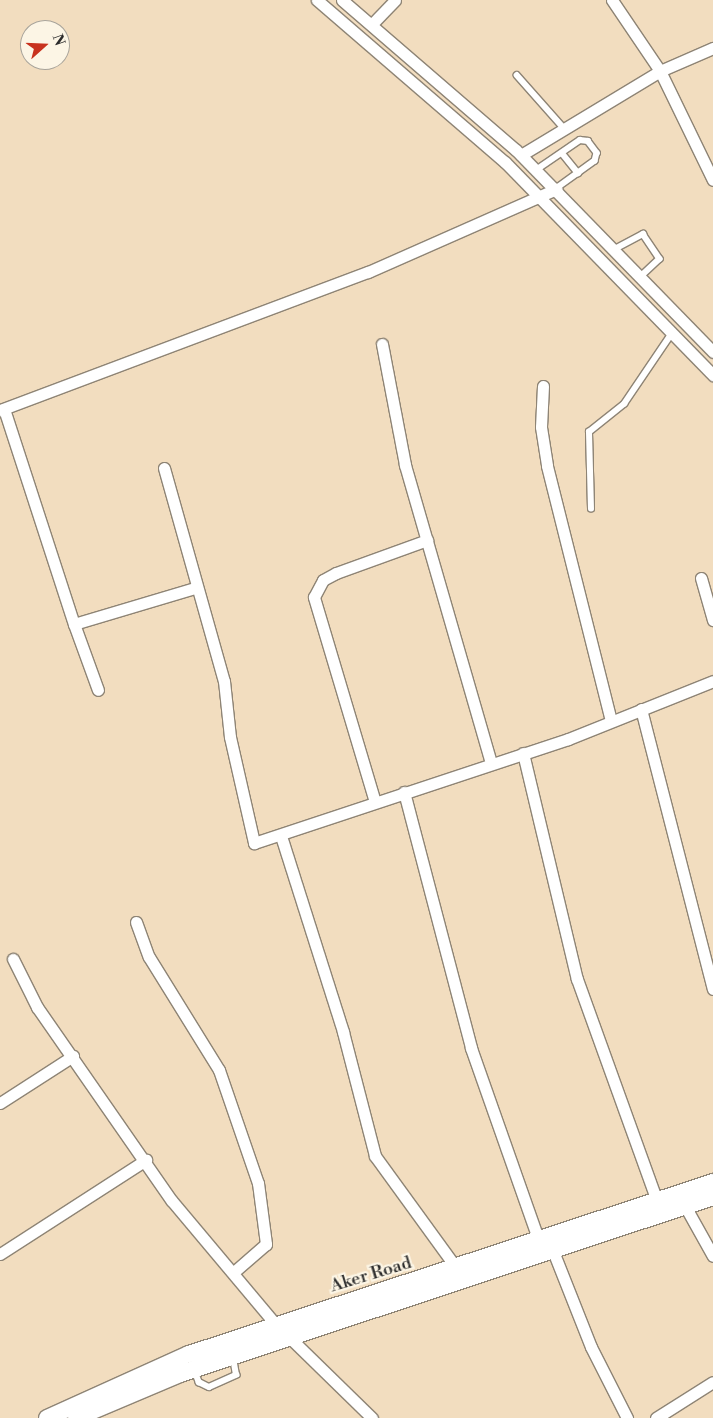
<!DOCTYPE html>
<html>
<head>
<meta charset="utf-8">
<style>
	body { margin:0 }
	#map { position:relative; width:713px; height:1418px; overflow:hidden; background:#f2ddbf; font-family:"Libre Bodoni",serif }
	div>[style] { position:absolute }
	.roads { filter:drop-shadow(1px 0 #8e8475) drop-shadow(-1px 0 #8e8475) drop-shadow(0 1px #8e8475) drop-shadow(0 -1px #8e8475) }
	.lane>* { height:5.5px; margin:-2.75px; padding:0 2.75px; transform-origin:2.75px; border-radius:2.75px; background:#fff }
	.street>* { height:11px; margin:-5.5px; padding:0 5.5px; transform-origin:5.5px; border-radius:5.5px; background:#fff }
	.secondary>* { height:16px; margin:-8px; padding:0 8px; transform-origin:8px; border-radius:8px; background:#fff }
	span { translate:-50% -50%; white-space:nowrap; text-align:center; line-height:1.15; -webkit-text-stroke:4.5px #fcf5e5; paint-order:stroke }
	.street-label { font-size:18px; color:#2b2b2b }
	.north { position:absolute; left:20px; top:20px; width:50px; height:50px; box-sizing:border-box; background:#fcf5e5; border:1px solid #a8a49b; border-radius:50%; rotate:70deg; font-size:14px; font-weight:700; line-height:20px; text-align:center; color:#2b2b2b }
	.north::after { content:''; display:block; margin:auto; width:18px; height:22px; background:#c8321e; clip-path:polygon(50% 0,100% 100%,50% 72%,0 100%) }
</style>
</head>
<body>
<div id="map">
	<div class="roads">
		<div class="lane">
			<i style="left:517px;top:75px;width:69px;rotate:48.5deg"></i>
			<i style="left:562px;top:153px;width:26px;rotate:51deg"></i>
			<i style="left:536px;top:170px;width:53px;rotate:-34.3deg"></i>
			<i style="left:580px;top:140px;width:8px;rotate:7deg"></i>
			<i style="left:588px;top:141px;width:15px;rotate:53deg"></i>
			<i style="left:597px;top:153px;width:8px;rotate:104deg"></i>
			<i style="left:595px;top:161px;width:48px;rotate:144.3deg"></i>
			<i style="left:615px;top:249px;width:32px;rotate:-28deg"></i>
			<i style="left:643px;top:234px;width:30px;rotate:56deg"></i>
			<i style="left:660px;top:259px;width:25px;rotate:137deg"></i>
			<i style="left:591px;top:509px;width:77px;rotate:-91.5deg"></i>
			<i style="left:589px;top:432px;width:45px;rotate:-38.7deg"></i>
			<i style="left:624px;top:404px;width:86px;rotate:-55.9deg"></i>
			<i style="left:195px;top:1371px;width:12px;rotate:70deg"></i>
			<i style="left:199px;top:1382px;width:11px;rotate:27deg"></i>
			<i style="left:209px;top:1387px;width:30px;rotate:-24deg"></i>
			<i style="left:236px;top:1375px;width:17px;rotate:-100deg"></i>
		</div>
		<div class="street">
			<i style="left:317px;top:0;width:248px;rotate:40.8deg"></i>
			<i style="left:505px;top:162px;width:298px;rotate:45.7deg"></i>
			<i style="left:342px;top:0;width:230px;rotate:40.8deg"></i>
			<i style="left:516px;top:150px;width:282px;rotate:45.7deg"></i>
			<i style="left:612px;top:0;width:86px;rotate:55.9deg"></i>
			<i style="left:660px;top:71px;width:121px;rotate:64.1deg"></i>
			<i style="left:372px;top:24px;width:33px;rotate:-46deg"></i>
			<i style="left:521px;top:155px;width:162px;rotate:-31.1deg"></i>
			<i style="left:660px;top:71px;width:58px;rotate:-23.5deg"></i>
			<i style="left:382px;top:344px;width:123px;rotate:79.2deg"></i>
			<i style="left:405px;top:465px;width:310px;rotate:73.9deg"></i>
			<i style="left:543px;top:386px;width:41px;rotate:92.8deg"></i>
			<i style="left:541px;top:427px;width:39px;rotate:81deg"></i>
			<i style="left:547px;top:466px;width:263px;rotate:75.9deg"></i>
			<i style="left:4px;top:409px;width:226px;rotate:72deg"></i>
			<i style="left:74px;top:624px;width:126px;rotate:-16.6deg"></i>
			<i style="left:0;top:410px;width:393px;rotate:-20.6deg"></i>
			<i style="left:368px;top:272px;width:206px;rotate:-23.8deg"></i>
			<i style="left:164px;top:468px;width:221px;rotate:74.3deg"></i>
			<i style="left:224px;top:681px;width:56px;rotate:83.9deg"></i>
			<i style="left:230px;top:737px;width:109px;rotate:77.2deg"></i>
			<i style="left:254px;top:843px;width:331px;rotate:-18.3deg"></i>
			<i style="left:568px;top:739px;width:156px;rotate:-21.8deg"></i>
			<i style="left:701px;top:578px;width:44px;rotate:74.1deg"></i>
			<i style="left:74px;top:624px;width:70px;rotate:70deg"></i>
			<i style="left:641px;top:709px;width:289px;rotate:75.6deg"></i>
			<i style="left:523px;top:753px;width:232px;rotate:76.6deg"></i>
			<i style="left:577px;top:979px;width:236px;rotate:70.2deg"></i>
			<i style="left:404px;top:792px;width:265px;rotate:75.3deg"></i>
			<i style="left:471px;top:1048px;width:205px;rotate:70.6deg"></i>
			<i style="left:375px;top:802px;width:214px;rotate:-106.6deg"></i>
			<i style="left:314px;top:597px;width:19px;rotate:-62deg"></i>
			<i style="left:323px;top:580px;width:15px;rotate:-28deg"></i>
			<i style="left:336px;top:573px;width:97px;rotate:-19.9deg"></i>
			<i style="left:281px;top:836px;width:206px;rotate:72.4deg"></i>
			<i style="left:343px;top:1032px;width:128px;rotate:75.5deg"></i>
			<i style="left:375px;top:1156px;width:140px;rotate:54deg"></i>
			<i style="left:136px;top:922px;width:37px;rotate:70deg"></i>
			<i style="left:149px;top:957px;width:133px;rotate:58.2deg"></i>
			<i style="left:219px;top:1070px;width:120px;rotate:71deg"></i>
			<i style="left:258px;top:1183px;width:62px;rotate:82.5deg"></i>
			<i style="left:266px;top:1244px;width:41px;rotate:138.9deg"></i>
			<i style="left:13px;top:959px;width:54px;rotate:63.4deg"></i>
			<i style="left:37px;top:1007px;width:236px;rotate:55.2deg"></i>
			<i style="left:172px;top:1201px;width:162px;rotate:50deg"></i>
			<i style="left:0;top:1103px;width:87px;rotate:-32.8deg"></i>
			<i style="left:685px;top:1206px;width:57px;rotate:60.8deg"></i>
			<i style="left:553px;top:1251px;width:103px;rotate:68.4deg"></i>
			<i style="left:591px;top:1347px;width:80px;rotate:63.1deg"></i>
			<i style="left:0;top:1254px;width:174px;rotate:-32.8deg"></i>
			<i style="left:289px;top:1337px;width:116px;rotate:44.3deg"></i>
			<i style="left:656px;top:1418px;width:67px;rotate:-32.3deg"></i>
		</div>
		<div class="secondary">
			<i style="left:47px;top:1418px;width:156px;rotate:-24.3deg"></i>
			<i style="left:189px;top:1354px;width:552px;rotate:-18.17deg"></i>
			<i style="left:76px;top:1418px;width:113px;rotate:-22.9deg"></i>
			<i style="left:180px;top:1374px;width:562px;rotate:-18.37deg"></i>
		</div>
	</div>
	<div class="street-label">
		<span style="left:371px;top:1275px;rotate:-17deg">Aker Road</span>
	</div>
	<div class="north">N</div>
</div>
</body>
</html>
